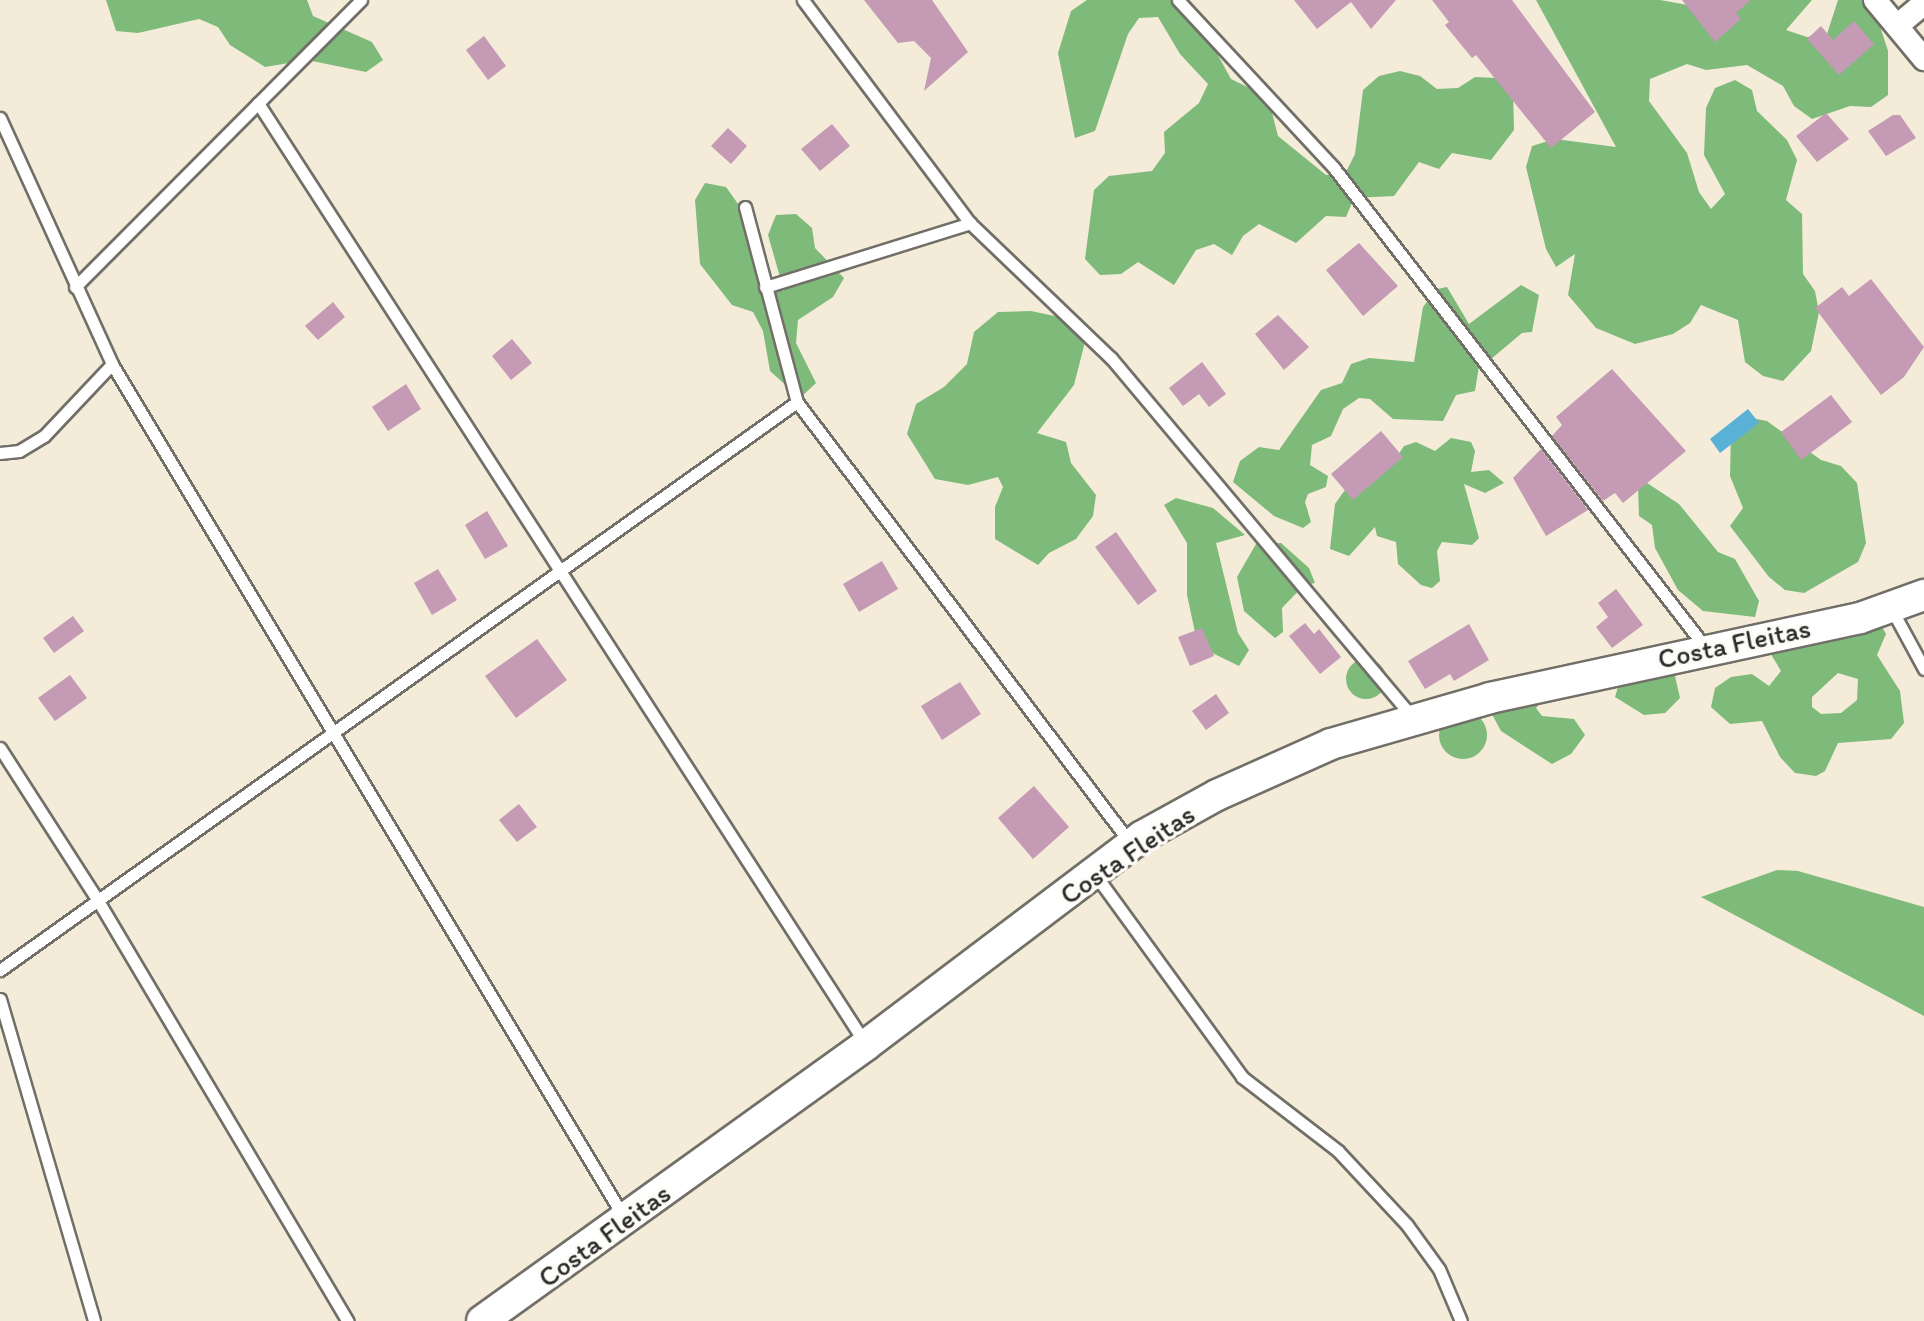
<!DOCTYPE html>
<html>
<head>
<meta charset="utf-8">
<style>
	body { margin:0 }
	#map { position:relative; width:1924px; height:1321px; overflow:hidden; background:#f4ecd8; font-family:Itim,sans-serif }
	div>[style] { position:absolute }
	.forest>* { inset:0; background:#7eba7a }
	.round { border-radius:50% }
	.water>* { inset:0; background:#59b1d6 }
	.building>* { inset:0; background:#c49ab5 }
	.roads { filter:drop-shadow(2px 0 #716f68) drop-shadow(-2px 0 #716f68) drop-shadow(0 2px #716f68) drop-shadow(0 -2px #716f68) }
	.service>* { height:11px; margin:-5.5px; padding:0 5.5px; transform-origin:5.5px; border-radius:5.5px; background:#fff }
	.minor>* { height:22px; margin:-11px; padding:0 11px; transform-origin:11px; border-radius:11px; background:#fff }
	.secondary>* { height:30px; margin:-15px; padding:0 15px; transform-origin:15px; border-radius:15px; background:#fff }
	span { translate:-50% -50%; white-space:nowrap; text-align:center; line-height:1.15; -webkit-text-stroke:7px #fdfcf7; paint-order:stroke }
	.street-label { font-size:28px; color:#2b2b2b }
</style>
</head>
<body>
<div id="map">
	<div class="forest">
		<i style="clip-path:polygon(106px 0,307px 0,313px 16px,372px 42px,383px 60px,366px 72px,307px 60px,265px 67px,230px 45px,218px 27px,199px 19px,138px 33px,116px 31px)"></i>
		<i style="clip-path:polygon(1087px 0,1172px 0,1191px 6px,1231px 79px,1268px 97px,1278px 136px,1326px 175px,1346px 172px,1355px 154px,1363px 90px,1379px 76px,1400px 71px,1420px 76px,1437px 89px,1458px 88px,1475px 77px,1496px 78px,1513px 91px,1514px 130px,1491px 160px,1452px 153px,1439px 169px,1419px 162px,1394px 196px,1354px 198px,1346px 217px,1326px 216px,1296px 243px,1259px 224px,1243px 236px,1232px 255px,1214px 244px,1196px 250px,1174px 285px,1138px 262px,1121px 274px,1100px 275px,1085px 259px,1094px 190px,1109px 176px,1152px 171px,1165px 153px,1164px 132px,1199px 103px,1208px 84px,1180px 54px,1158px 17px,1139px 18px,1128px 34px,1095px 131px,1075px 138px,1058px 53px,1071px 11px)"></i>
		<i style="clip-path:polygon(1536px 0,1660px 0,1710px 9px,1729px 0,1812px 0,1786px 30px,1807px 37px,1827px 34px,1838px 0,1868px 0,1874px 8px,1888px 51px,1888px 95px,1871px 107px,1850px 106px,1812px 119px,1794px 106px,1783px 86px,1747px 65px,1706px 70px,1687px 64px,1650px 79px,1649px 101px,1687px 153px,1699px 192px,1711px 209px,1725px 194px,1704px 155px,1706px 108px,1715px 88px,1735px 80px,1752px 90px,1757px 111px,1787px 140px,1797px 160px,1786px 200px,1802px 214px,1803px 274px,1815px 291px,1819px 312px,1811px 351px,1783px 381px,1763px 376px,1745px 362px,1738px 320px,1701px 305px,1690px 323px,1673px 334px,1635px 344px,1596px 328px,1568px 295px,1575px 254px,1556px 267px,1546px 249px,1526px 167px,1532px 146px,1555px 139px,1616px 147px)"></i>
		<i style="clip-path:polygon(705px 183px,726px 187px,751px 222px,755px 266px,766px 283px,784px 291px,768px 235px,776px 215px,796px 214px,812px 228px,815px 248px,844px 278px,833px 297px,798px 320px,796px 343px,816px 383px,800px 398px,770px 371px,763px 331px,753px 312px,732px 305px,700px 264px,695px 200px)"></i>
		<i style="clip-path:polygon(1521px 285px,1539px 295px,1532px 332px,1522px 333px,1491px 359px,1480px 360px,1475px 391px,1456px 395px,1443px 421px,1393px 419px,1370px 399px,1359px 398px,1343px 409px,1331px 436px,1312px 445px,1310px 465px,1328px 476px,1326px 487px,1308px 494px,1305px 502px,1311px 522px,1303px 528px,1274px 516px,1233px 482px,1240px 461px,1259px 447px,1279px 450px,1321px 390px,1342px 383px,1351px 364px,1369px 358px,1414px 362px,1423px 307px,1437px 289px,1447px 287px,1469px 324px)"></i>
		<i style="clip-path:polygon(998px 312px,1031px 311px,1064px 318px,1082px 331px,1085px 342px,1074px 385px,1037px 433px,1066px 442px,1071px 463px,1096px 495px,1093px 516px,1076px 539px,1049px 553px,1038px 565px,995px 539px,995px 507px,1003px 487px,998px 477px,968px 485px,935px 479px,907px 434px,916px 404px,944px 387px,967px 364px,974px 332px)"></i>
		<i style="clip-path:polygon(1746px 417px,1767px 421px,1821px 460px,1841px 466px,1857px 483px,1866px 543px,1858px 562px,1804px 593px,1785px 590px,1769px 577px,1730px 526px,1743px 508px,1730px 476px,1731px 433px)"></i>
		<i style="clip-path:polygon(1451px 438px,1471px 442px,1475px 451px,1471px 472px,1489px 470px,1504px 483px,1485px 493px,1464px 484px,1479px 538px,1472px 545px,1442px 542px,1437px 551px,1440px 581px,1432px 588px,1421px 585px,1398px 564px,1396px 542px,1377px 536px,1375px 527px,1349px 556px,1330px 549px,1335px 504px,1352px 480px,1398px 455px,1404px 446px,1416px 442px,1435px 451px)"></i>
		<i style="clip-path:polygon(1644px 481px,1679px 504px,1718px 552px,1735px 559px,1759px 601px,1755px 617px,1703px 611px,1678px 590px,1655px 548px,1652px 525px,1639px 516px,1638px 487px)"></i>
		<i style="clip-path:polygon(1176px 498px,1213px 508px,1245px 535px,1216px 543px,1238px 633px,1249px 650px,1239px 666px,1198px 646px,1187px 595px,1187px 543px,1164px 505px)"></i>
		<i style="clip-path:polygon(1281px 543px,1309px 568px,1315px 583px,1304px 585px,1282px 608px,1283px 632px,1275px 638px,1244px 611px,1237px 577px,1256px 544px)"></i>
		<i style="clip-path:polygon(evenodd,1881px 625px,1886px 634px,1877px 655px,1900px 691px,1904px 723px,1891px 739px,1838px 743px,1825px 771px,1816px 776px,1795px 773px,1780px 757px,1762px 721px,1730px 724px,1711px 707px,1715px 688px,1731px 677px,1752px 674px,1769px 686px,1781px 671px,1766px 646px,1881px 625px,1838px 673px,1858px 679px,1857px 700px,1841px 713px,1821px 714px,1812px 707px,1812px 697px,1838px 673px)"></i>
		<i class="round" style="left:1346px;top:659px;width:40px;height:40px"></i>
		<i style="clip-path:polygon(1673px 667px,1680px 698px,1665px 713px,1644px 715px,1615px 697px,1621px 677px)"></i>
		<i style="clip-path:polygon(1543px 700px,1536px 708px,1542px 716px,1574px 719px,1585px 735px,1571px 754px,1552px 764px,1501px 731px,1487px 705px)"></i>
		<i class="round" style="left:1439px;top:711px;width:48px;height:48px"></i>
		<i style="clip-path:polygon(1777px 870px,1798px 871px,1924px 907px,1924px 1016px,1701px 897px)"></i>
	</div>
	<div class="water">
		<i style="clip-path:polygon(1748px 409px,1759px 423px,1720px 453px,1710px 439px)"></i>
	</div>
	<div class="building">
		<i style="clip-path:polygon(864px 0,932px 0,968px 52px,924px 91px,931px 58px,914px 41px,898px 43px)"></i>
		<i style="clip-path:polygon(1294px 0,1396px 0,1371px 29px,1351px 2px,1317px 29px)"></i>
		<i style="clip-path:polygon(1432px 0,1512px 0,1595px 112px,1551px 148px,1476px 55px,1472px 58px,1445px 25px,1449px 22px)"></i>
		<i style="clip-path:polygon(1682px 0,1751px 0,1736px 13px,1741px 19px,1715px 42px)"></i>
		<i style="clip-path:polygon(1854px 21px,1874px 44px,1839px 75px,1807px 39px,1821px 26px,1833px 40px)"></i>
		<i style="clip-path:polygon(484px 36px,506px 66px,488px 80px,466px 50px)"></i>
		<i style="clip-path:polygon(1826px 113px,1849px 139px,1817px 162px,1796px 136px)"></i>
		<i style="clip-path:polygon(1893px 115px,1900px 115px,1916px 138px,1886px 156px,1868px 131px)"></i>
		<i style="clip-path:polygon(832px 124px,850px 146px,820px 171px,801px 149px)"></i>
		<i style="clip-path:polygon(728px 128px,747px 146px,731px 164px,711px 146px)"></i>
		<i style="clip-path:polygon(1359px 243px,1398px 286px,1363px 316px,1326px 270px)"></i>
		<i style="clip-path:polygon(1871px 279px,1924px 347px,1904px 377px,1881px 395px,1815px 308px,1842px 287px,1849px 296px)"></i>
		<i style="clip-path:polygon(333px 302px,345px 317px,318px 340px,305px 326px)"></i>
		<i style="clip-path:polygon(1278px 315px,1309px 347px,1284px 370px,1255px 334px)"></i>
		<i style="clip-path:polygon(512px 339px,532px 363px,511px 380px,492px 356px)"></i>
		<i style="clip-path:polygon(1202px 362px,1226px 394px,1209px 407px,1199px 394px,1183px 406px,1169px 388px)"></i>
		<i style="clip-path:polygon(1612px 369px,1686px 451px,1623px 503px,1615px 493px,1603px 501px,1552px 436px,1562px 425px,1556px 417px)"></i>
		<i style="clip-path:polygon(406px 384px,421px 409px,388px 431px,372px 407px)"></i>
		<i style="clip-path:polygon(1831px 395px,1852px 422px,1801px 460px,1781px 432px)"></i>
		<i style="clip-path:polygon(1381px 431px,1403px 457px,1353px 500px,1331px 474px)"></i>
		<i style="clip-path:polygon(1541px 449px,1588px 510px,1546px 536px,1513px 478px)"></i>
		<i style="clip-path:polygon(487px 511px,508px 546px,485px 559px,465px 525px)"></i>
		<i style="clip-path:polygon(1116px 532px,1157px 591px,1138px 605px,1095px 547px)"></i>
		<i style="clip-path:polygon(882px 561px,898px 589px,859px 612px,843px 584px)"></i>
		<i style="clip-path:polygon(438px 569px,457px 600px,432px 615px,414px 583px)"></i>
		<i style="clip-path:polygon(1616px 589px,1643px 625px,1612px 648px,1596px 627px,1608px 617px,1598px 603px)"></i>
		<i style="clip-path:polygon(73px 616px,84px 631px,54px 653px,43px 638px)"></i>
		<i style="clip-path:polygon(1305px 623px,1314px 634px,1319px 629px,1341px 657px,1320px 674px,1289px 636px)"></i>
		<i style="clip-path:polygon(1469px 624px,1489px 660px,1454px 681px,1450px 674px,1425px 689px,1408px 661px)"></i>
		<i style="clip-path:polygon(1202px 628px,1214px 656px,1190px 666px,1178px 637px)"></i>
		<i style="clip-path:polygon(537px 639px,567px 680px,516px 718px,485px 676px)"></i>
		<i style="clip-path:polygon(70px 675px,87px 698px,55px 721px,38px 698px)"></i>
		<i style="clip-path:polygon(960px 682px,981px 714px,942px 740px,921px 706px)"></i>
		<i style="clip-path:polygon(1216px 694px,1229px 713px,1206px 730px,1192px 711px)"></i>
		<i style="clip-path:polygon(1034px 786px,1069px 827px,1033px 859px,998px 818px)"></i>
		<i style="clip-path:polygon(519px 804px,537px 827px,517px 842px,499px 820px)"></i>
	</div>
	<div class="roads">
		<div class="service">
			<i style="left:803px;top:0;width:279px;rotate:53.2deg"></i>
			<i style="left:970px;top:223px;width:195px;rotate:43.8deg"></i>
			<i style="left:1111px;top:358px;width:470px;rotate:50deg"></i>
			<i style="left:1178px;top:0;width:229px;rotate:47.1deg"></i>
			<i style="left:1334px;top:168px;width:606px;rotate:52.24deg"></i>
			<i style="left:258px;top:103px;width:1119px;rotate:57.15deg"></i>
			<i style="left:0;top:118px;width:270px;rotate:65.5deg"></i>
			<i style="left:112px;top:364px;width:997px;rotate:59.04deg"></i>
			<i style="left:745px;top:207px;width:202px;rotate:75.1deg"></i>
			<i style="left:797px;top:402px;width:554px;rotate:52.92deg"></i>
			<i style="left:75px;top:287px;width:405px;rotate:-45.1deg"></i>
			<i style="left:765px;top:287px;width:215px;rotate:-17.3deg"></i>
			<i style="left:0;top:453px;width:19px;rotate:-6deg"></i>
			<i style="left:19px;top:451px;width:29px;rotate:-31deg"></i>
			<i style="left:44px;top:436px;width:99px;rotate:-46.6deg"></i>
			<i style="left:1892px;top:610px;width:67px;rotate:61.5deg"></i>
			<i style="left:0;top:748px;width:179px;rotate:57.3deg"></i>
			<i style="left:97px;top:899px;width:491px;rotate:59.3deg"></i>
			<i style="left:1094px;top:873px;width:252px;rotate:54deg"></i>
			<i style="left:1242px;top:1077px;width:121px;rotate:37.6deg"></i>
			<i style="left:1338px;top:1151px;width:101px;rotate:47deg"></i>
			<i style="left:1407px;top:1225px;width:54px;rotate:54deg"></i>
			<i style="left:1439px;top:1269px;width:56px;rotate:67.1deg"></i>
			<i style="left:0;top:970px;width:979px;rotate:-35.48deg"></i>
			<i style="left:0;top:999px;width:335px;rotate:73.7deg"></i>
		</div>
		<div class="minor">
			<i style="left:1875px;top:0;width:77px;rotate:50.3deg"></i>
			<i style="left:1897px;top:26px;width:35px;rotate:-40deg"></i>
		</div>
		<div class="secondary">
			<i style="left:482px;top:1321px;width:473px;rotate:-35.7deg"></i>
			<i style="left:866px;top:1045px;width:345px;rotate:-37.1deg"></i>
			<i style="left:1141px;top:837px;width:87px;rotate:-28.9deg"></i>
			<i style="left:1217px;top:795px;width:125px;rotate:-24.1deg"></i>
			<i style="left:1331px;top:744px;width:166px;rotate:-16.1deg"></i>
			<i style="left:1490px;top:698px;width:379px;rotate:-12.2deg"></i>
			<i style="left:1860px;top:618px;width:68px;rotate:-19.8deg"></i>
		</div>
	</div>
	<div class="street-label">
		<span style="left:1734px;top:643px;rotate:-12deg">Costa Fleitas</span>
		<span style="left:1127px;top:854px;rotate:-34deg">Costa Fleitas</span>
		<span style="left:604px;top:1235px;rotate:-36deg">Costa Fleitas</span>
	</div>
</div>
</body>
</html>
